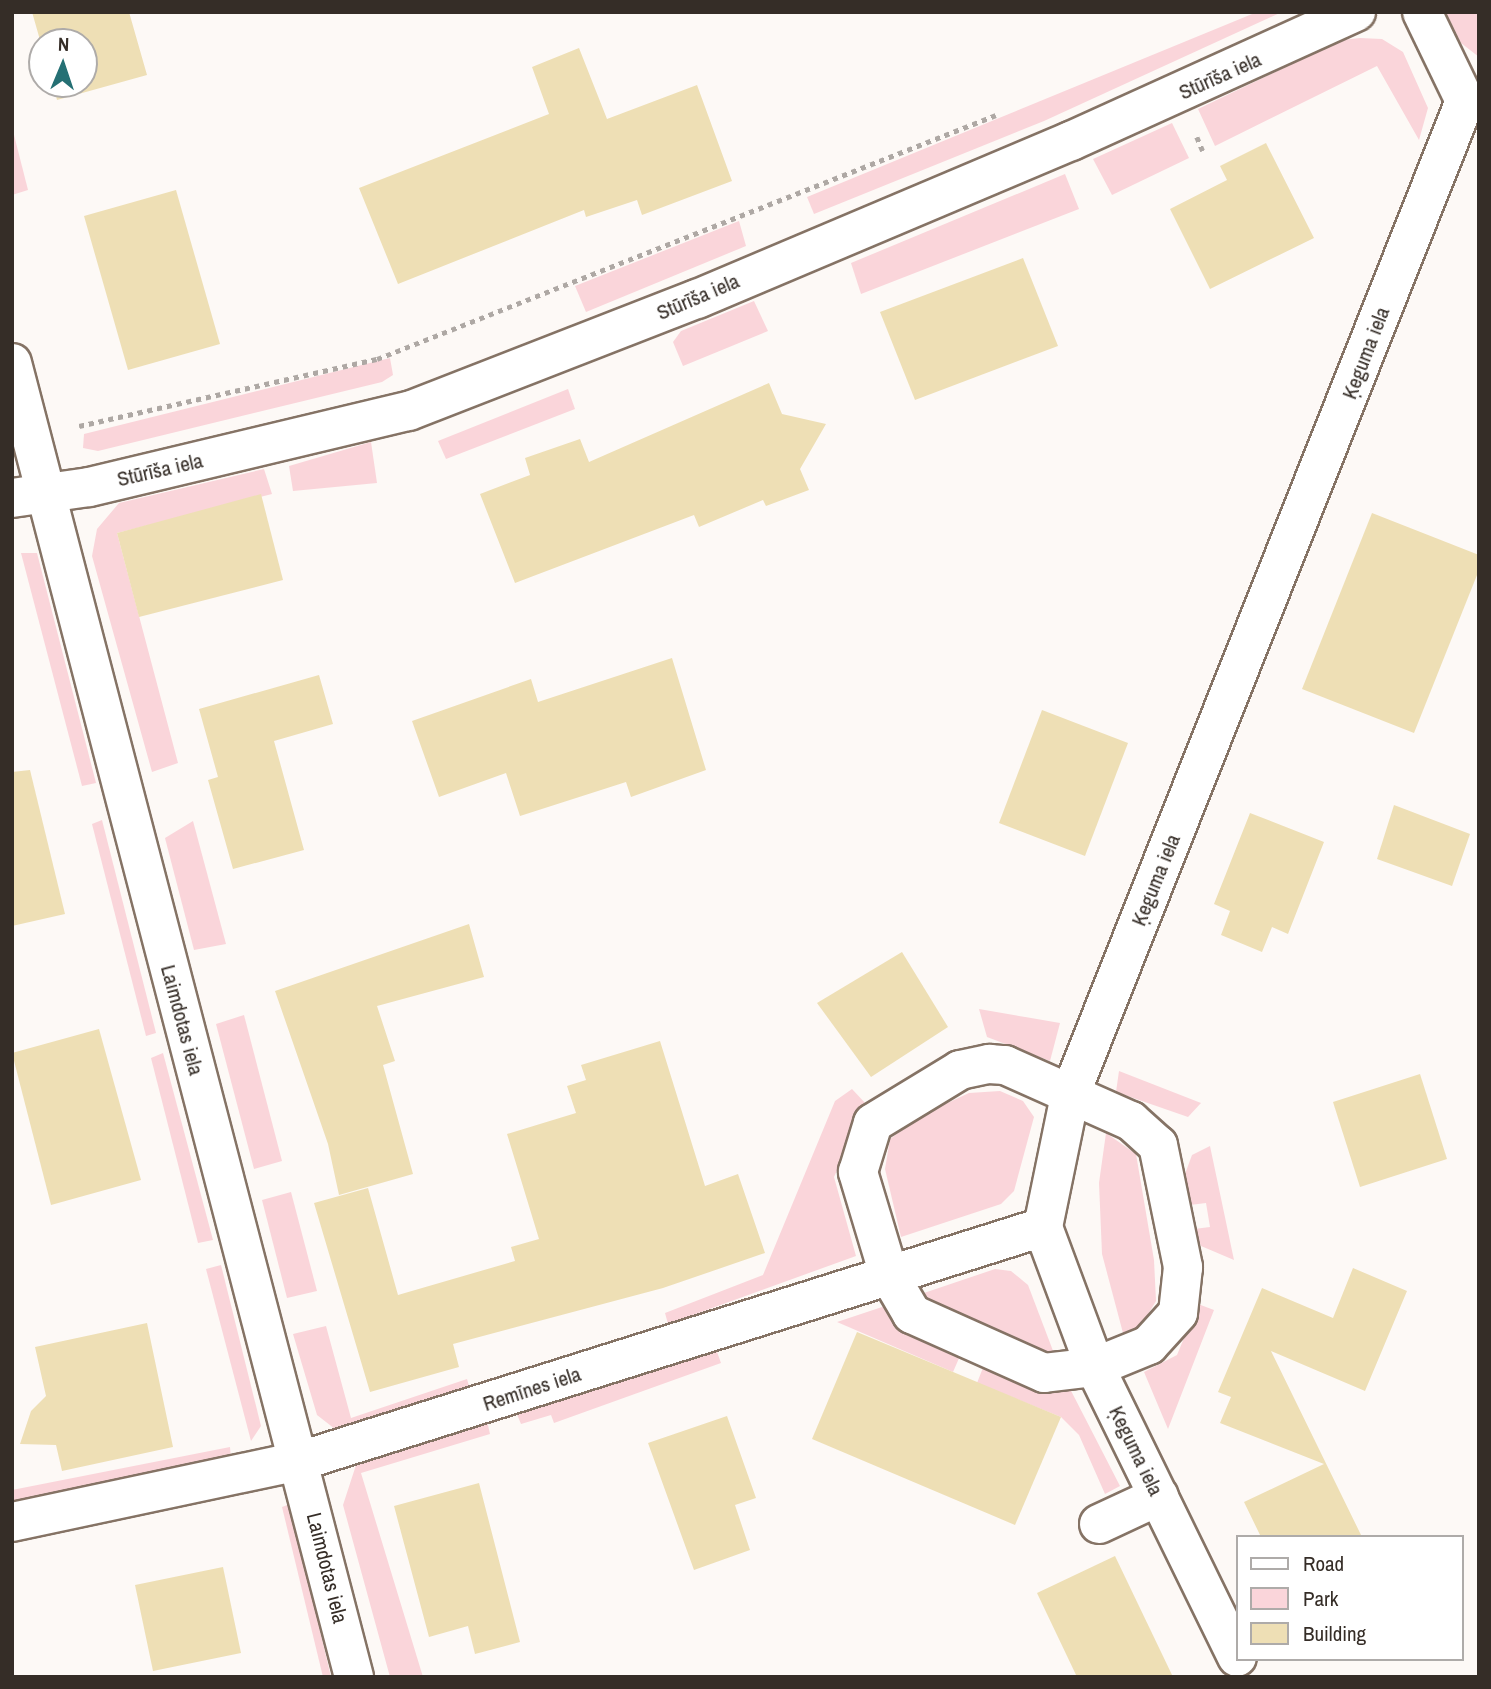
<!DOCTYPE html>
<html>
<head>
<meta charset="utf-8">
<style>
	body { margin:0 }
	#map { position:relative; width:1491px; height:1689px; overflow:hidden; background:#fdf9f6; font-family:"Archivo Narrow",sans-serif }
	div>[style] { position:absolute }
	.green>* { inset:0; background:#fad5da }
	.building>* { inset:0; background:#eedfb5 }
	.path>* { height:4.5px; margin-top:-2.25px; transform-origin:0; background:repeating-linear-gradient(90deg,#aea8a4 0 5px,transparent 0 10px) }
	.roads { filter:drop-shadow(2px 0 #857365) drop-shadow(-2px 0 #857365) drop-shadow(0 2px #857365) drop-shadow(0 -2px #857365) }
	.minor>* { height:38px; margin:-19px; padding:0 19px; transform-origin:19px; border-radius:19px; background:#fff }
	span { translate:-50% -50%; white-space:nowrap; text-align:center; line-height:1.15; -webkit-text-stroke:5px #fff; paint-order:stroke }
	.street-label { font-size:21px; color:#352d27 }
	.frame { position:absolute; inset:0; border:14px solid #352d27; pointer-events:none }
	.legend { position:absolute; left:1236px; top:1535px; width:228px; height:126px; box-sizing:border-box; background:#fff; border:2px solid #aeaba9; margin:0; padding:9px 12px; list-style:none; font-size:21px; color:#352d27 }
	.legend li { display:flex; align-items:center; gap:14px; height:35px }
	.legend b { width:35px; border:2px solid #aeaba9 }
	.north { position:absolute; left:28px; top:28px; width:70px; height:70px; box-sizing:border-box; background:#fff; border:2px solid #aeaba9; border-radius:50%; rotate:2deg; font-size:19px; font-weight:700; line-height:28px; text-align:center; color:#352d27 }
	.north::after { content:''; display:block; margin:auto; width:24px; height:32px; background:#257074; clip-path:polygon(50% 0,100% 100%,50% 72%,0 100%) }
</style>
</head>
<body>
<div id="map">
	<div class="green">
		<i style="clip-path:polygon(1257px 12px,1282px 12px,1044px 121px,814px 214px,807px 197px)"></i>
		<i style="clip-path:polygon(1445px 12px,1479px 12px,1479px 57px,1461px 43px)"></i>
		<i style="clip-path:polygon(1360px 38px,1382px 39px,1403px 52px,1428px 108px,1419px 140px,1377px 66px,1215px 146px,1198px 109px,1342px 40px)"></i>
		<i style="clip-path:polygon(1172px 123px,1189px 158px,1112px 195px,1093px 159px)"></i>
		<i style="clip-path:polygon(12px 127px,28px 190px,12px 195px)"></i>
		<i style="clip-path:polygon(1065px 174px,1079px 209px,861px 294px,851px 263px)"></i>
		<i style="clip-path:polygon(739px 221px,746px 246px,586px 312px,575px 286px)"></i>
		<i style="clip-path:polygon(754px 301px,768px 331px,683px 366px,673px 342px,681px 331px)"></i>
		<i style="clip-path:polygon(390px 358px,393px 375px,382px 382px,98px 451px,83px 448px,84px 434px)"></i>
		<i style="clip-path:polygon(568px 389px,575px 409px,446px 459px,438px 441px)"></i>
		<i style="clip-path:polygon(371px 442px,377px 483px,293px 491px,289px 466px)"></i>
		<i style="clip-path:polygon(264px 469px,272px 494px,117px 533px,178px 763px,152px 772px,92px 556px,97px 529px,119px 503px)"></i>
		<i style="clip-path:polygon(21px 553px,37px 553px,96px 783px,82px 786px)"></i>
		<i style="clip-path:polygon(102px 820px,156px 1033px,146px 1036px,92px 824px)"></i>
		<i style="clip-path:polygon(193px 821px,226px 944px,194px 950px,165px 838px)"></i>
		<i style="clip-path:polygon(979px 1009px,1060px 1023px,1050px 1061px,987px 1037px)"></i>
		<i style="clip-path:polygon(244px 1015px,282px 1161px,254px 1169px,216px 1024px)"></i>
		<i style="clip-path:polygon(163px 1053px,213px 1240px,198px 1243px,151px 1058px)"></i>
		<i style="clip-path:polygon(1119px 1071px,1201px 1103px,1188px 1117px,1116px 1092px)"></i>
		<i style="clip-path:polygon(852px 1089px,867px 1105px,834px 1177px,856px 1256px,668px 1324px,665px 1313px,763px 1275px,835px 1101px)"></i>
		<i style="clip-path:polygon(1000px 1091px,1023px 1101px,1034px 1117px,1014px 1191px,1001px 1204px,901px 1237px,885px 1169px,890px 1139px,924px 1114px,969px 1093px)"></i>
		<i style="clip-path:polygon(1106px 1133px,1136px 1154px,1154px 1260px,1156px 1301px,1141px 1326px,1123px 1333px,1102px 1254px,1099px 1183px)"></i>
		<i style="clip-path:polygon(1210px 1146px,1234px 1260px,1201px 1246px,1194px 1229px,1210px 1227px,1206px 1203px,1190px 1205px,1185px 1174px,1192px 1155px)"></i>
		<i style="clip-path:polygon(291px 1192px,317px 1291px,287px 1298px,262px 1200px)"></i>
		<i style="clip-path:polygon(221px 1265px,261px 1426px,251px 1441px,206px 1269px)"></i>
		<i style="clip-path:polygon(995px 1269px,1011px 1271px,1028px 1285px,1055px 1356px,1045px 1360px,925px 1303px,921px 1294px)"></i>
		<i style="clip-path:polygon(891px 1304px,963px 1349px,953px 1372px,837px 1322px)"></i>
		<i style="clip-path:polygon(1198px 1304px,1214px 1310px,1168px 1429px,1144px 1372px,1177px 1355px)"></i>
		<i style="clip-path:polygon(326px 1326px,351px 1418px,467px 1379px,469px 1386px,335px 1429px,317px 1415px,293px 1334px)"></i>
		<i style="clip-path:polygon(716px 1349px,721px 1363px,554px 1423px,551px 1415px,521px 1424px,516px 1412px)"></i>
		<i style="clip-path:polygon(986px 1360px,1066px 1381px,1120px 1486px,1105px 1494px,1079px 1435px,1061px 1417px,977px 1383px)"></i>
		<i style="clip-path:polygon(487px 1421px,490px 1434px,361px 1473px,423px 1677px,390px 1677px,343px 1505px,358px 1459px)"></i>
		<i style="clip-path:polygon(230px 1447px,231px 1459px,12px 1501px,12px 1490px)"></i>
		<i style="clip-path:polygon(290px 1504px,331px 1677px,323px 1677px,282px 1507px)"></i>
	</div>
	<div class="building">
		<i style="clip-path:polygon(32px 12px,129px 12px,147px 75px,57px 100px,53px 84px,84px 84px,84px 42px,42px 42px,42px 47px)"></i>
		<i style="clip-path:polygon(579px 48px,607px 119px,697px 85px,732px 181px,642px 215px,637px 200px,586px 217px,584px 210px,398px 284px,359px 188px,549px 114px,532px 67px)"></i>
		<i style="clip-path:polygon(1266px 143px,1314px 238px,1210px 289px,1170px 209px,1227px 180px,1220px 166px)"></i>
		<i style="clip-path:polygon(176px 190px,220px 344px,128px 370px,84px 216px)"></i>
		<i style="clip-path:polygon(1023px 258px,1058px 346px,915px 400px,880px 312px)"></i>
		<i style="clip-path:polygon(769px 383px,782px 414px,826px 424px,800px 469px,809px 490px,766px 506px,763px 500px,699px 527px,694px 515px,515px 583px,480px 494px,530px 475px,525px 458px,580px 439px,589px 462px)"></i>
		<i style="clip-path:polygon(261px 494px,283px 580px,139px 617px,117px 533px)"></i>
		<i style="clip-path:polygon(1372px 513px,1479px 555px,1479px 570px,1414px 733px,1302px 689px)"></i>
		<i style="clip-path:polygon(672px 658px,706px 770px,631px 797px,626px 782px,520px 816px,506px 773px,439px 797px,412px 721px,531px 679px,538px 702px)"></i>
		<i style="clip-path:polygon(319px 675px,333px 724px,274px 741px,304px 850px,233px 869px,208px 780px,218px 777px,199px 709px)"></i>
		<i style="clip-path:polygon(1042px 710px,1128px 743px,1085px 856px,999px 823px)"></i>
		<i style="clip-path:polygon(30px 770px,65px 914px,12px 926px,12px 772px)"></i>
		<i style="clip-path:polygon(1394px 805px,1470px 834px,1452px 886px,1377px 859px)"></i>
		<i style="clip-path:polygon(1250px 813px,1324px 842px,1288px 934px,1272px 927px,1262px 952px,1221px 935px,1230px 911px,1214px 904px)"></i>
		<i style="clip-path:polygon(469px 924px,484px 977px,377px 1006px,395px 1061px,383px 1065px,413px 1174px,339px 1195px,328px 1144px,275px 991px)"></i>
		<i style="clip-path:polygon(902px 952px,948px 1027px,871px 1077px,817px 1003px)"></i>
		<i style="clip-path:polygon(99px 1029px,141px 1180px,51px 1205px,12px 1053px)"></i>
		<i style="clip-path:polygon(660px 1041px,705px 1186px,738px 1174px,765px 1253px,663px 1288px,453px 1344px,459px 1367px,370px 1392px,314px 1203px,368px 1188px,398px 1295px,515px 1261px,511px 1247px,539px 1239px,507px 1134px,576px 1113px,567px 1086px,586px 1080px,581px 1065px)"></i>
		<i style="clip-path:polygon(1420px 1074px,1447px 1159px,1360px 1187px,1333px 1102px)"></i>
		<i style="clip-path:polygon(1353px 1268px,1407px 1291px,1365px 1391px,1271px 1351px,1362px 1537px,1261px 1537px,1244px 1502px,1324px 1464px,1220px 1423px,1231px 1397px,1218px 1392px,1262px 1288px,1333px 1318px)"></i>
		<i style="clip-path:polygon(147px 1323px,173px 1447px,62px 1471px,56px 1445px,20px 1444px,31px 1411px,46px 1396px,35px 1347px)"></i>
		<i style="clip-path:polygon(857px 1332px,1061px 1417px,1015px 1525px,812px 1439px)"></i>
		<i style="clip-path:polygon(727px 1416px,756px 1498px,735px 1505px,750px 1550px,694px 1570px,648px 1443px)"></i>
		<i style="clip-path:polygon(479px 1483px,520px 1642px,475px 1654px,468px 1626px,429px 1637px,394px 1506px)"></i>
		<i style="clip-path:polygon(1115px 1556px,1173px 1677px,1077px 1677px,1037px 1593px)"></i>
		<i style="clip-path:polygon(223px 1567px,241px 1653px,153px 1671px,135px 1585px)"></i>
	</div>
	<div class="path">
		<i style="left:1197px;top:137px;width:15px;rotate:67deg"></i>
		<i style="left:79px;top:426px;width:305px;rotate:-12.7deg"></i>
		<i style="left:377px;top:359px;width:665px;rotate:-21.51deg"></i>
	</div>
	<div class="roads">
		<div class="minor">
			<i style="left:1422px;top:12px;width:99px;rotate:64.2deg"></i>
			<i style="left:12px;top:363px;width:1358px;rotate:75.41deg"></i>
			<i style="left:12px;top:498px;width:78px;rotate:-8.1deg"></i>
			<i style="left:89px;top:487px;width:329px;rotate:-13.4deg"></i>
			<i style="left:409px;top:411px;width:309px;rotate:-21.3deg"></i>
			<i style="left:697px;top:299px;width:406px;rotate:-22.9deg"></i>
			<i style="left:1071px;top:141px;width:313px;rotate:-24.4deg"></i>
			<i style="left:989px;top:1064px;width:16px;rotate:4deg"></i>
			<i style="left:1005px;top:1065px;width:138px;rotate:24deg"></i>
			<i style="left:1131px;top:1121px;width:36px;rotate:42deg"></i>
			<i style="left:1158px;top:1145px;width:125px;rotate:78.4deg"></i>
			<i style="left:1183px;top:1267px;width:46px;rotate:96.2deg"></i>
			<i style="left:1178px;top:1313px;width:43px;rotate:132.2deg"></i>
			<i style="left:1149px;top:1345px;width:58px;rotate:157.8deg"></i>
			<i style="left:1095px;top:1367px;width:51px;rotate:173.3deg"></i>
			<i style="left:1044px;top:1373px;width:145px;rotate:-155.9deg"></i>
			<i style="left:912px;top:1314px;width:45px;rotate:-120.5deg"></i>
			<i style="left:889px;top:1275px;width:108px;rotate:-106.8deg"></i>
			<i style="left:858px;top:1172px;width:51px;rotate:-73deg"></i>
			<i style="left:873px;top:1123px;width:102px;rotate:-31.3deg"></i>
			<i style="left:960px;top:1070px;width:30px;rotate:-12deg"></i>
			<i style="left:12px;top:1522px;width:294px;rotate:-12deg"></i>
			<i style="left:300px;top:1461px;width:779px;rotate:-17.48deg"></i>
			<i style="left:1099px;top:1524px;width:66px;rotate:-25deg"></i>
			<i style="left:1237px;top:1657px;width:323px;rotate:-116.1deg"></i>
			<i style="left:1095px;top:1367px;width:149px;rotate:-110.4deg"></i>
			<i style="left:1043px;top:1227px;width:135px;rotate:-78.4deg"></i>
			<i style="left:1070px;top:1095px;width:1070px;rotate:-68.33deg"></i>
		</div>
	</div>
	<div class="street-label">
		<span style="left:1220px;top:76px;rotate:-24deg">Stūrīša iela</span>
		<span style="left:698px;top:297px;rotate:-23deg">Stūrīša iela</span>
		<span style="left:1366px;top:353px;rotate:-69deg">Ķeguma iela</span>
		<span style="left:160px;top:470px;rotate:-13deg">Stūrīša iela</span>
		<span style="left:1156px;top:880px;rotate:-68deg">Ķeguma iela</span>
		<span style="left:182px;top:1020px;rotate:75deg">Laimdotas iela</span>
		<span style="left:532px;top:1389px;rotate:-18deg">Remīnes iela</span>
		<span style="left:1136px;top:1451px;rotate:64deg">Ķeguma iela</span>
		<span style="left:327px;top:1568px;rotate:76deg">Laimdotas iela</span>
	</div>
	<div class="frame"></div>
	<ul class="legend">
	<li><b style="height:9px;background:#fff"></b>Road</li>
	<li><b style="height:19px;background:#fad5da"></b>Park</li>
	<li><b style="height:19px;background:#eedfb5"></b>Building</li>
	</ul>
	<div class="north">N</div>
</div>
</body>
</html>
